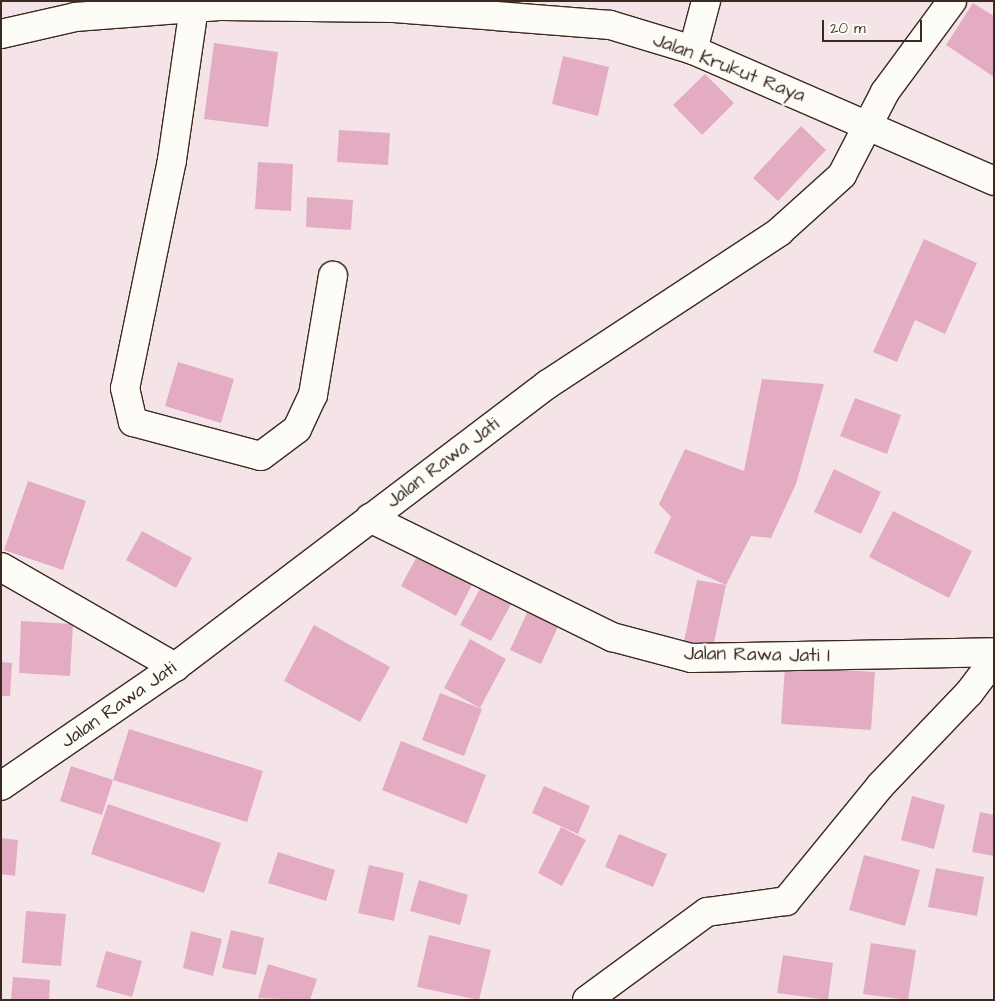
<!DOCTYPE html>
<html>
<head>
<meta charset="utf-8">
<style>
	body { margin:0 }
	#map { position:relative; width:995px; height:1001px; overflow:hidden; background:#f5e4e7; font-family:"Architects Daughter",sans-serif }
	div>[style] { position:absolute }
	.building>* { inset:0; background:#e3acc2 }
	.roads { filter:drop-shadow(1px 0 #3b2a1e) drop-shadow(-1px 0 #3b2a1e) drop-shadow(0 1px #3b2a1e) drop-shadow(0 -1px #3b2a1e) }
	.minor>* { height:28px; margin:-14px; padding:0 14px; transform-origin:14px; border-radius:14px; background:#fdfcf7 }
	span { translate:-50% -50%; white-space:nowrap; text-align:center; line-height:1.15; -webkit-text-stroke:5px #fdfcf7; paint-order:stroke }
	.street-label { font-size:19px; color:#3b2a1e }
	.frame { position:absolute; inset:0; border:2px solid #3b2a1e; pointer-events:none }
	.scale { position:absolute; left:822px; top:20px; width:100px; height:22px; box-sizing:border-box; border:2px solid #3b2a1e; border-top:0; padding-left:6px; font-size:15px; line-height:18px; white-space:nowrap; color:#3b2a1e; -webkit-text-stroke:4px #fdfcf7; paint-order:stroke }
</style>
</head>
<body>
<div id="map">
	<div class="building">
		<i style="clip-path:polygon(973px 3px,994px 16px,994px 77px,946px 45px)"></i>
		<i style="clip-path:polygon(214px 43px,278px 52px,268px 127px,204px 119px)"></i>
		<i style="clip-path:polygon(563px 56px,609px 67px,598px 116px,552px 104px)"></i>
		<i style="clip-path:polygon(705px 74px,734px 103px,702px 135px,673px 105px)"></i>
		<i style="clip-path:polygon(801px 126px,826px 150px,778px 201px,753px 178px)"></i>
		<i style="clip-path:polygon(339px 130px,390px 133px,388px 165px,337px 162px)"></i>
		<i style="clip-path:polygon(258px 162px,293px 164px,291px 211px,255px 209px)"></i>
		<i style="clip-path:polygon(307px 197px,353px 200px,351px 230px,306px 227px)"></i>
		<i style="clip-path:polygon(924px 239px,977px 263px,945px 334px,915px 320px,897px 362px,873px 352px)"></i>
		<i style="clip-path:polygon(178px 362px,234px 379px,221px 423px,165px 406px)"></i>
		<i style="clip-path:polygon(762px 379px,824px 384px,796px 484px,771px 538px,751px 536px,726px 585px,712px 652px,683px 646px,697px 580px,726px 585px,654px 553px,671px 517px,659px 504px,685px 449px,744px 471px)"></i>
		<i style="clip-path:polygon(855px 398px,901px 415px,887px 454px,840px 436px)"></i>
		<i style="clip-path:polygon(834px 469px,881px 492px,861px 534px,814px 512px)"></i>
		<i style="clip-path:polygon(28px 481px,86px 501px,63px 570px,4px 550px)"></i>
		<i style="clip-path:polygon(893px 511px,972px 551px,949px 598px,869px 557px)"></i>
		<i style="clip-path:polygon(142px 531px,192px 558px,176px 588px,126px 560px)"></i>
		<i style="clip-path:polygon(422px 547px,476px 577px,456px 616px,401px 586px)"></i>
		<i style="clip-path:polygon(485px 580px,515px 597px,491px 641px,460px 625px)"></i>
		<i style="clip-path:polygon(531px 604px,562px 618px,541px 664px,510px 650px)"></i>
		<i style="clip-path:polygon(21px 621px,73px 624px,70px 676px,19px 673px)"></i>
		<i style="clip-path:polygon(314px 625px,390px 667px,360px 722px,284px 681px)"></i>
		<i style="clip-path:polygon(470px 639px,506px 659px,480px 708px,444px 688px)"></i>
		<i style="clip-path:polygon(1px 662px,12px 663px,10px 696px,1px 696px)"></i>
		<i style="clip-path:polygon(785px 666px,875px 672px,871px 730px,781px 724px)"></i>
		<i style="clip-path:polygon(440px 693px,482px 709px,464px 756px,422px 740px)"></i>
		<i style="clip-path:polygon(129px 729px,263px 771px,247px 822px,113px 780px,102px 815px,60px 801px,71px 766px,113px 780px)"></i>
		<i style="clip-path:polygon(401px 741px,486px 775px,467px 824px,382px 790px)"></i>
		<i style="clip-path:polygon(544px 786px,590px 806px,578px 834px,532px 813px)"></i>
		<i style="clip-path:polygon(912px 796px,945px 805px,934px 849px,901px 840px)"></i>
		<i style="clip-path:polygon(108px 804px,221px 843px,204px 893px,91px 854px)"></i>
		<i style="clip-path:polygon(980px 812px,994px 815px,994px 856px,972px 852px)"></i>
		<i style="clip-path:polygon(561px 827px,586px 840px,562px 886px,538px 873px)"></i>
		<i style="clip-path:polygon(619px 834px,667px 854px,653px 887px,605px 867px)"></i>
		<i style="clip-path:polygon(1px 838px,18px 840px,15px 876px,1px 874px)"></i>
		<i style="clip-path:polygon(278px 852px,335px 870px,326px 901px,268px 883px)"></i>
		<i style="clip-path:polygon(864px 855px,920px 870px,905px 926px,849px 910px)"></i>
		<i style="clip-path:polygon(369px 865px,404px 873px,394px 921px,358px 913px)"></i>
		<i style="clip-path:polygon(936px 868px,984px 877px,977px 916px,928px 907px)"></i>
		<i style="clip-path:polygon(419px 880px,468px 895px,460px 925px,410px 911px)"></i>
		<i style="clip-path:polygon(26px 911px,66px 914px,61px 966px,22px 963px)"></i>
		<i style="clip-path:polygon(231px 930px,264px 938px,256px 975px,222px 968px)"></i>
		<i style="clip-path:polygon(191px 931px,222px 939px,213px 976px,183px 968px)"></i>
		<i style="clip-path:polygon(429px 935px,491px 950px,479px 1000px,417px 987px)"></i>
		<i style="clip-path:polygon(871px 943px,916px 950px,908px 1000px,863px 994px)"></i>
		<i style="clip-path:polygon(106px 951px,142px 961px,132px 997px,96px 987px)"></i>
		<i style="clip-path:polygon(783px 955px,833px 963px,828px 1000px,777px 993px)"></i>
		<i style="clip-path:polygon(268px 964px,317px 979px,310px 1000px,258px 998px)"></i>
		<i style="clip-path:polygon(13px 977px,50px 980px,49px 1000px,11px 1000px)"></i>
	</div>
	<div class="roads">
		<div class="minor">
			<i style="left:194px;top:7px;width:155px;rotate:98.2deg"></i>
			<i style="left:172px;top:160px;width:233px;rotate:101.6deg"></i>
			<i style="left:125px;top:388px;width:35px;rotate:77deg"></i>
			<i style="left:133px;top:422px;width:132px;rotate:14.9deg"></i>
			<i style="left:261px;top:456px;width:45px;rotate:-36.9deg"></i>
			<i style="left:297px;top:429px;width:38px;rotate:-65deg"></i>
			<i style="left:313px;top:395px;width:121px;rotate:-80.5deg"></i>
			<i style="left:1px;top:34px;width:76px;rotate:-12.9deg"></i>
			<i style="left:75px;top:17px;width:148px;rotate:-4.3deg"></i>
			<i style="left:223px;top:6px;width:171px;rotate:0.7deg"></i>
			<i style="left:394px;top:8px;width:217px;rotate:4.5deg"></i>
			<i style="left:610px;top:25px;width:87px;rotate:16.8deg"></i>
			<i style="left:693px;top:50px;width:328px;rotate:23.5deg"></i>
			<i style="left:693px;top:50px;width:51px;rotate:-75.1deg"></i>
			<i style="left:370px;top:518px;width:270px;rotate:26.2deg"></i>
			<i style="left:612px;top:637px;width:82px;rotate:14.9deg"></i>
			<i style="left:691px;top:658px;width:303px;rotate:-1.1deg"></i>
			<i style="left:1px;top:567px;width:201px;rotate:29.9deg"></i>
			<i style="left:1px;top:786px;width:211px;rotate:-34.4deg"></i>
			<i style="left:175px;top:667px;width:468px;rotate:-37.2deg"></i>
			<i style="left:548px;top:384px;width:277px;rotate:-33.3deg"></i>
			<i style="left:779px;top:232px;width:85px;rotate:-42.1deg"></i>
			<i style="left:842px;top:175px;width:93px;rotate:-62.6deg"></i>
			<i style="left:885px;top:92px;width:113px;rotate:-53.6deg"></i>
			<i style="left:587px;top:1000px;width:149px;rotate:-36.3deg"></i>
			<i style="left:707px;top:912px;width:80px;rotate:-7.9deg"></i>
			<i style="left:786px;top:901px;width:149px;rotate:-50.7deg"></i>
			<i style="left:880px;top:786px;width:129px;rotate:-46.3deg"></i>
			<i style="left:969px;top:693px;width:41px;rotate:-52.9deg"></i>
		</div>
	</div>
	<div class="street-label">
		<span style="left:729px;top:68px;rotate:21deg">Jalan Krukut Raya</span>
		<span style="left:443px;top:463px;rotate:-37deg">Jalan Rawa Jati</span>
		<span style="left:757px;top:655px;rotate:1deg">Jalan Rawa Jati I</span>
		<span style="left:119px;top:705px;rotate:-35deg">Jalan Rawa Jati</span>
	</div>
	<div class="frame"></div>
	<div class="scale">20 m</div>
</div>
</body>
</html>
